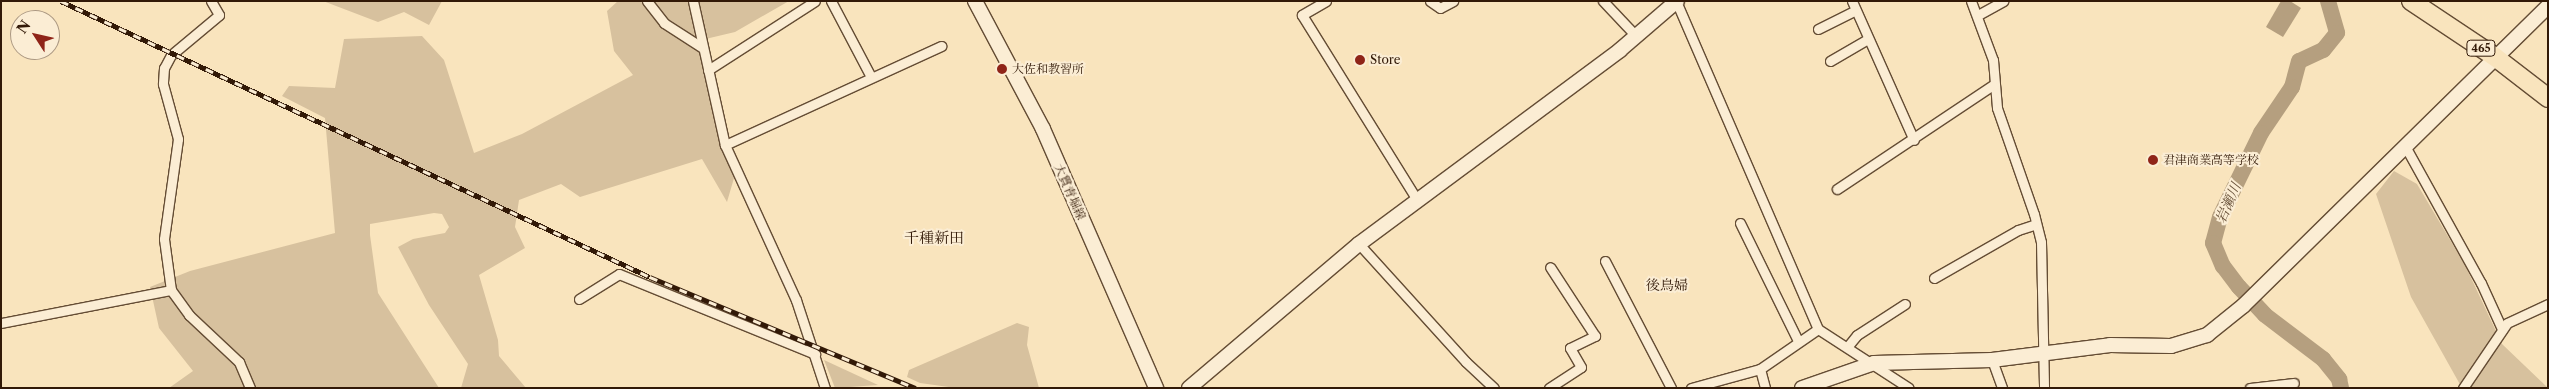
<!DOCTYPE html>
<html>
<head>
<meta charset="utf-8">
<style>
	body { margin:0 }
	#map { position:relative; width:2549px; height:389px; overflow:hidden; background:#f9e4bd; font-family:"Libre Caslon Text","Noto Serif JP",serif }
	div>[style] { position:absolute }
	.green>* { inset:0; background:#d7c19e }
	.water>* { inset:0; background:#b59f7f }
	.river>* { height:16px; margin:-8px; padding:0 8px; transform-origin:8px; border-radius:8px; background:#b59f7f }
	.roads { filter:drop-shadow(1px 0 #644c34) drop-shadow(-1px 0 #644c34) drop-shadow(0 1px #644c34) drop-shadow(0 -1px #644c34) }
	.street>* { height:9px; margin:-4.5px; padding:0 4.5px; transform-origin:4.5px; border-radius:4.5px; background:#fbedd4 }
	.secondary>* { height:14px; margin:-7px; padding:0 7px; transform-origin:7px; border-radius:7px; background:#fbedd4 }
	.highway>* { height:18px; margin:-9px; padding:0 9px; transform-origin:9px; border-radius:9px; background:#f9e4bd }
	.rail>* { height:4.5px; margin-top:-2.25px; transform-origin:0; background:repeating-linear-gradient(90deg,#fbedd4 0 8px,#321907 0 16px); box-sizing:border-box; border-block:1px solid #321907 }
	.dots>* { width:14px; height:14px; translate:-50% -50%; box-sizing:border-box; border:2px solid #fbedd4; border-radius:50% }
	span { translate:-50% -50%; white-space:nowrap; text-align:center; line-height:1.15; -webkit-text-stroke:4px #fbedd4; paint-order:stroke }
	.shield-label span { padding:1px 4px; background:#fbedd4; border:1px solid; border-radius:4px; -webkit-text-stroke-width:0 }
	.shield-label { font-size:11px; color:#321907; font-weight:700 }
	.poi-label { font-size:12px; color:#321907 }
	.left { translate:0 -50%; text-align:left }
	.street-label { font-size:12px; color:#321907 }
	.water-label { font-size:14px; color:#664f37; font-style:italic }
	.neighbourhood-label { font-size:14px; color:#321907 }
	.quarter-label { font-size:15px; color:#321907 }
	.frame { position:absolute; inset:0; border:2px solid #321907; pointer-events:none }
	.north { position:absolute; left:10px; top:10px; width:50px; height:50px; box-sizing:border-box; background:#fbedd4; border:1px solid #ab9882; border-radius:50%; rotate:305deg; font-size:14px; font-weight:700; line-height:20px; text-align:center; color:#321907 }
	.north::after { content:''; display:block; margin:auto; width:18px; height:22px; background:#8f2418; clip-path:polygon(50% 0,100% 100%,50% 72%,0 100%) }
</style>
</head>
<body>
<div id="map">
	<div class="green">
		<i style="clip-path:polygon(323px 1px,442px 1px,429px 25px,404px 12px,378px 22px)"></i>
		<i style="clip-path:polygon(618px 1px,688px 1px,694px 20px,699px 19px,700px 12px,696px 1px,789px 1px,735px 32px,697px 41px,734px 178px,727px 202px,702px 159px,580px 197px,561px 184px,519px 200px,515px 227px,525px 248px,479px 275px,498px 340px,499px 356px,526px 388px,461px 388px,468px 364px,429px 305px,398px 247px,413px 239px,445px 233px,449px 227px,442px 214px,434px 213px,370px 224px,370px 235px,378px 293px,439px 388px,169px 388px,193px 371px,159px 328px,150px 287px,190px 271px,335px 233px,325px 118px,282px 96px,289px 86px,335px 88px,344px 39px,422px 36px,444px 60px,474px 153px,522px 134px,633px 75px,614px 51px,607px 11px)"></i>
		<i style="clip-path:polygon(2394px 171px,2417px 184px,2465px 265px,2502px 344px,2548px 388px,2462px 388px,2411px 297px,2376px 194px)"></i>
		<i style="clip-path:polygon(1017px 323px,1029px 327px,1027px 345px,1039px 388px,956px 388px,920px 383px,907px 377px,909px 370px)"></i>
		<i style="clip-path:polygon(824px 360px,878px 385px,835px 388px)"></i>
	</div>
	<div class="water">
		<i style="clip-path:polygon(2281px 1px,2290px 1px,2301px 8px,2283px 37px,2266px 27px)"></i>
	</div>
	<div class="river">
		<i style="left:2328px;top:1px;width:33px;rotate:74deg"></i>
		<i style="left:2337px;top:33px;width:22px;rotate:129deg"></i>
		<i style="left:2323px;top:50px;width:26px;rotate:155deg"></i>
		<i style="left:2299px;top:61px;width:27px;rotate:105deg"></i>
		<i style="left:2292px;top:87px;width:55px;rotate:124deg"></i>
		<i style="left:2261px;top:133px;width:93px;rotate:116deg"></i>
		<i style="left:2220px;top:217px;width:27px;rotate:105deg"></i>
		<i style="left:2213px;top:243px;width:25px;rotate:67deg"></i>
		<i style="left:2223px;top:266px;width:26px;rotate:53deg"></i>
		<i style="left:2239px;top:287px;width:38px;rotate:47deg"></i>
		<i style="left:2265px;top:315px;width:73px;rotate:37.2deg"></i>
		<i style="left:2323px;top:359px;width:26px;rotate:51deg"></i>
		<i style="left:2339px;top:379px;width:9px;rotate:77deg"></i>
	</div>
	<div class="roads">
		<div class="street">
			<i style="left:211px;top:1px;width:16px;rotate:60deg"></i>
			<i style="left:219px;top:15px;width:62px;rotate:140.2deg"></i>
			<i style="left:171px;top:55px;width:15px;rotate:118deg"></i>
			<i style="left:164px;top:68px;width:16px;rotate:94deg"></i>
			<i style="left:163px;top:84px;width:57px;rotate:74.7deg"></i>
			<i style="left:178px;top:139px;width:101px;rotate:98deg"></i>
			<i style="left:164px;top:239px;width:51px;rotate:82.2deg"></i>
			<i style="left:171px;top:290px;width:31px;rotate:54deg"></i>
			<i style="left:189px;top:315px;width:69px;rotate:43.2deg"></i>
			<i style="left:239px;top:362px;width:28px;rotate:67deg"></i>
			<i style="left:647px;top:1px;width:28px;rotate:52deg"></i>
			<i style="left:664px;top:23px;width:46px;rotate:32.7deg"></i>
			<i style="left:693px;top:1px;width:148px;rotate:77.5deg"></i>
			<i style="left:725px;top:145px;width:170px;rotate:65.4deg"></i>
			<i style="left:796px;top:300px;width:93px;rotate:71.8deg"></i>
			<i style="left:831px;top:1px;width:86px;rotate:62.2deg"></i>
			<i style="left:1326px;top:1px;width:28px;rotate:150deg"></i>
			<i style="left:1302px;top:15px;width:218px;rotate:58.1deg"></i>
			<i style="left:1430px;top:1px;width:12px;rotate:35deg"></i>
			<i style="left:1440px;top:8px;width:15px;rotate:-28deg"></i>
			<i style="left:1603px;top:1px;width:48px;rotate:46.7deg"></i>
			<i style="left:1676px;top:1px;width:357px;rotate:66.6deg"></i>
			<i style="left:1818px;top:329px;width:108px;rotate:33deg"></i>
			<i style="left:1852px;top:1px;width:152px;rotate:66deg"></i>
			<i style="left:1971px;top:1px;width:63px;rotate:69.6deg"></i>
			<i style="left:1993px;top:60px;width:48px;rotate:85.2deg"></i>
			<i style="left:1997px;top:108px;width:112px;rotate:70.8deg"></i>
			<i style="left:2034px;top:214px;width:29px;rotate:76deg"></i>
			<i style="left:2041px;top:242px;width:146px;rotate:88.8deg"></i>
			<i style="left:1978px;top:15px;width:29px;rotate:-29deg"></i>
			<i style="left:1818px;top:29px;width:42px;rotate:-26.6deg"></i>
			<i style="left:1830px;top:61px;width:44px;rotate:-30.1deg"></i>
			<i style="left:708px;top:70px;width:127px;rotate:-32.8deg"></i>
			<i style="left:725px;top:145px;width:238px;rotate:-24.6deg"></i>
			<i style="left:2405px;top:146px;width:157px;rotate:61deg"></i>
			<i style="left:2481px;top:283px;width:51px;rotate:65.5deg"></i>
			<i style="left:1837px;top:189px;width:187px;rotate:-33.7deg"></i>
			<i style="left:1740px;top:223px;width:131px;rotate:63.8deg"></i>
			<i style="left:1359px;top:244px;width:159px;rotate:47.8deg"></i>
			<i style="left:1466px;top:362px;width:38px;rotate:43deg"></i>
			<i style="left:1605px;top:261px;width:143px;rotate:62.5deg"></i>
			<i style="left:1934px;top:278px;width:97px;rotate:-29.7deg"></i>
			<i style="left:2018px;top:230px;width:19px;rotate:-18deg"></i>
			<i style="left:579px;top:299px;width:47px;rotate:-32deg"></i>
			<i style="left:619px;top:274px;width:212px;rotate:22.2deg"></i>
			<i style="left:1px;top:323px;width:173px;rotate:-11deg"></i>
			<i style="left:1848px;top:346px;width:14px;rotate:-51deg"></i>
			<i style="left:1857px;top:335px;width:57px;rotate:-32.9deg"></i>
			<i style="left:1992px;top:360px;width:30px;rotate:70deg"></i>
			<i style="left:1760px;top:369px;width:20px;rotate:75deg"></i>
			<i style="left:1549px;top:388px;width:38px;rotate:-33deg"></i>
			<i style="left:1581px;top:367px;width:22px;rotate:-120deg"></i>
			<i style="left:1570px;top:348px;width:28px;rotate:-26deg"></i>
			<i style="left:1595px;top:336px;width:82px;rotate:-123.1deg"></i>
			<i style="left:1691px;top:388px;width:72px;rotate:-15.4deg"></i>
			<i style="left:1760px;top:369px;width:70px;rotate:-34.6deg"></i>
			<i style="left:2250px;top:388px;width:44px;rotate:-6.5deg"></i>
			<i style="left:2463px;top:388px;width:78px;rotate:-55.9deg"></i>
			<i style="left:2507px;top:323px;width:45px;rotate:-24.9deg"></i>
		</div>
		<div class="secondary">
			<i style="left:975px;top:1px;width:145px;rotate:62deg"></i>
			<i style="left:1043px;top:129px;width:283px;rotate:66.4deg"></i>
			<i style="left:1189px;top:388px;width:223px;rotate:-40.3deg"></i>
			<i style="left:1359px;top:244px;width:325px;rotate:-36.6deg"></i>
			<i style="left:1620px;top:50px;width:75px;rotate:-40.7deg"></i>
			<i style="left:1802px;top:388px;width:76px;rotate:-19.1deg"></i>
			<i style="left:1874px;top:363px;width:118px;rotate:-1.5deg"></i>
			<i style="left:1992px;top:360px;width:119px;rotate:-7.2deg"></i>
			<i style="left:2110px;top:345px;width:61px;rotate:0.9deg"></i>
			<i style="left:2171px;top:346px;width:38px;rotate:-17deg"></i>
			<i style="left:2207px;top:335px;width:46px;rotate:-38.9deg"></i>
			<i style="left:2243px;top:306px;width:428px;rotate:-44.5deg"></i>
		</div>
		<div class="highway">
			<i style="left:2411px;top:1px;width:101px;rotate:33.7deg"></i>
			<i style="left:2495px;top:57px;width:67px;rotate:37.7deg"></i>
		</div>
	</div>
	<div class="rail">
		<i style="left:61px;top:1px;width:650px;rotate:25.11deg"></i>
		<i style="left:650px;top:277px;width:288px;rotate:22.7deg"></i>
	</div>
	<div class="dots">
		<i style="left:1360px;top:60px;background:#8f2418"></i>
		<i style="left:1002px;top:69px;background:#8f2418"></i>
		<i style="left:2153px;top:160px;background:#8f2418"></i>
	</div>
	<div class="shield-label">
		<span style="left:2481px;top:48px">465</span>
	</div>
	<div class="poi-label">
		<span class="left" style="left:1370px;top:60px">Store</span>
		<span class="left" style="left:1012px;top:69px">大佐和教習所</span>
		<span class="left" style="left:2163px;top:160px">君津商業高等学校</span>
	</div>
	<div class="street-label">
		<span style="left:1070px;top:192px;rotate:66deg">大貫青堀線</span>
	</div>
	<div class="water-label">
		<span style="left:2228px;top:203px;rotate:-66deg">岩瀬川</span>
	</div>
	<div class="neighbourhood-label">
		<span style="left:1667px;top:285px">後鳥婦</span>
	</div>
	<div class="quarter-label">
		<span style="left:934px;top:238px">千種新田</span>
	</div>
	<div class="frame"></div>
	<div class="north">N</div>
</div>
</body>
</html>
